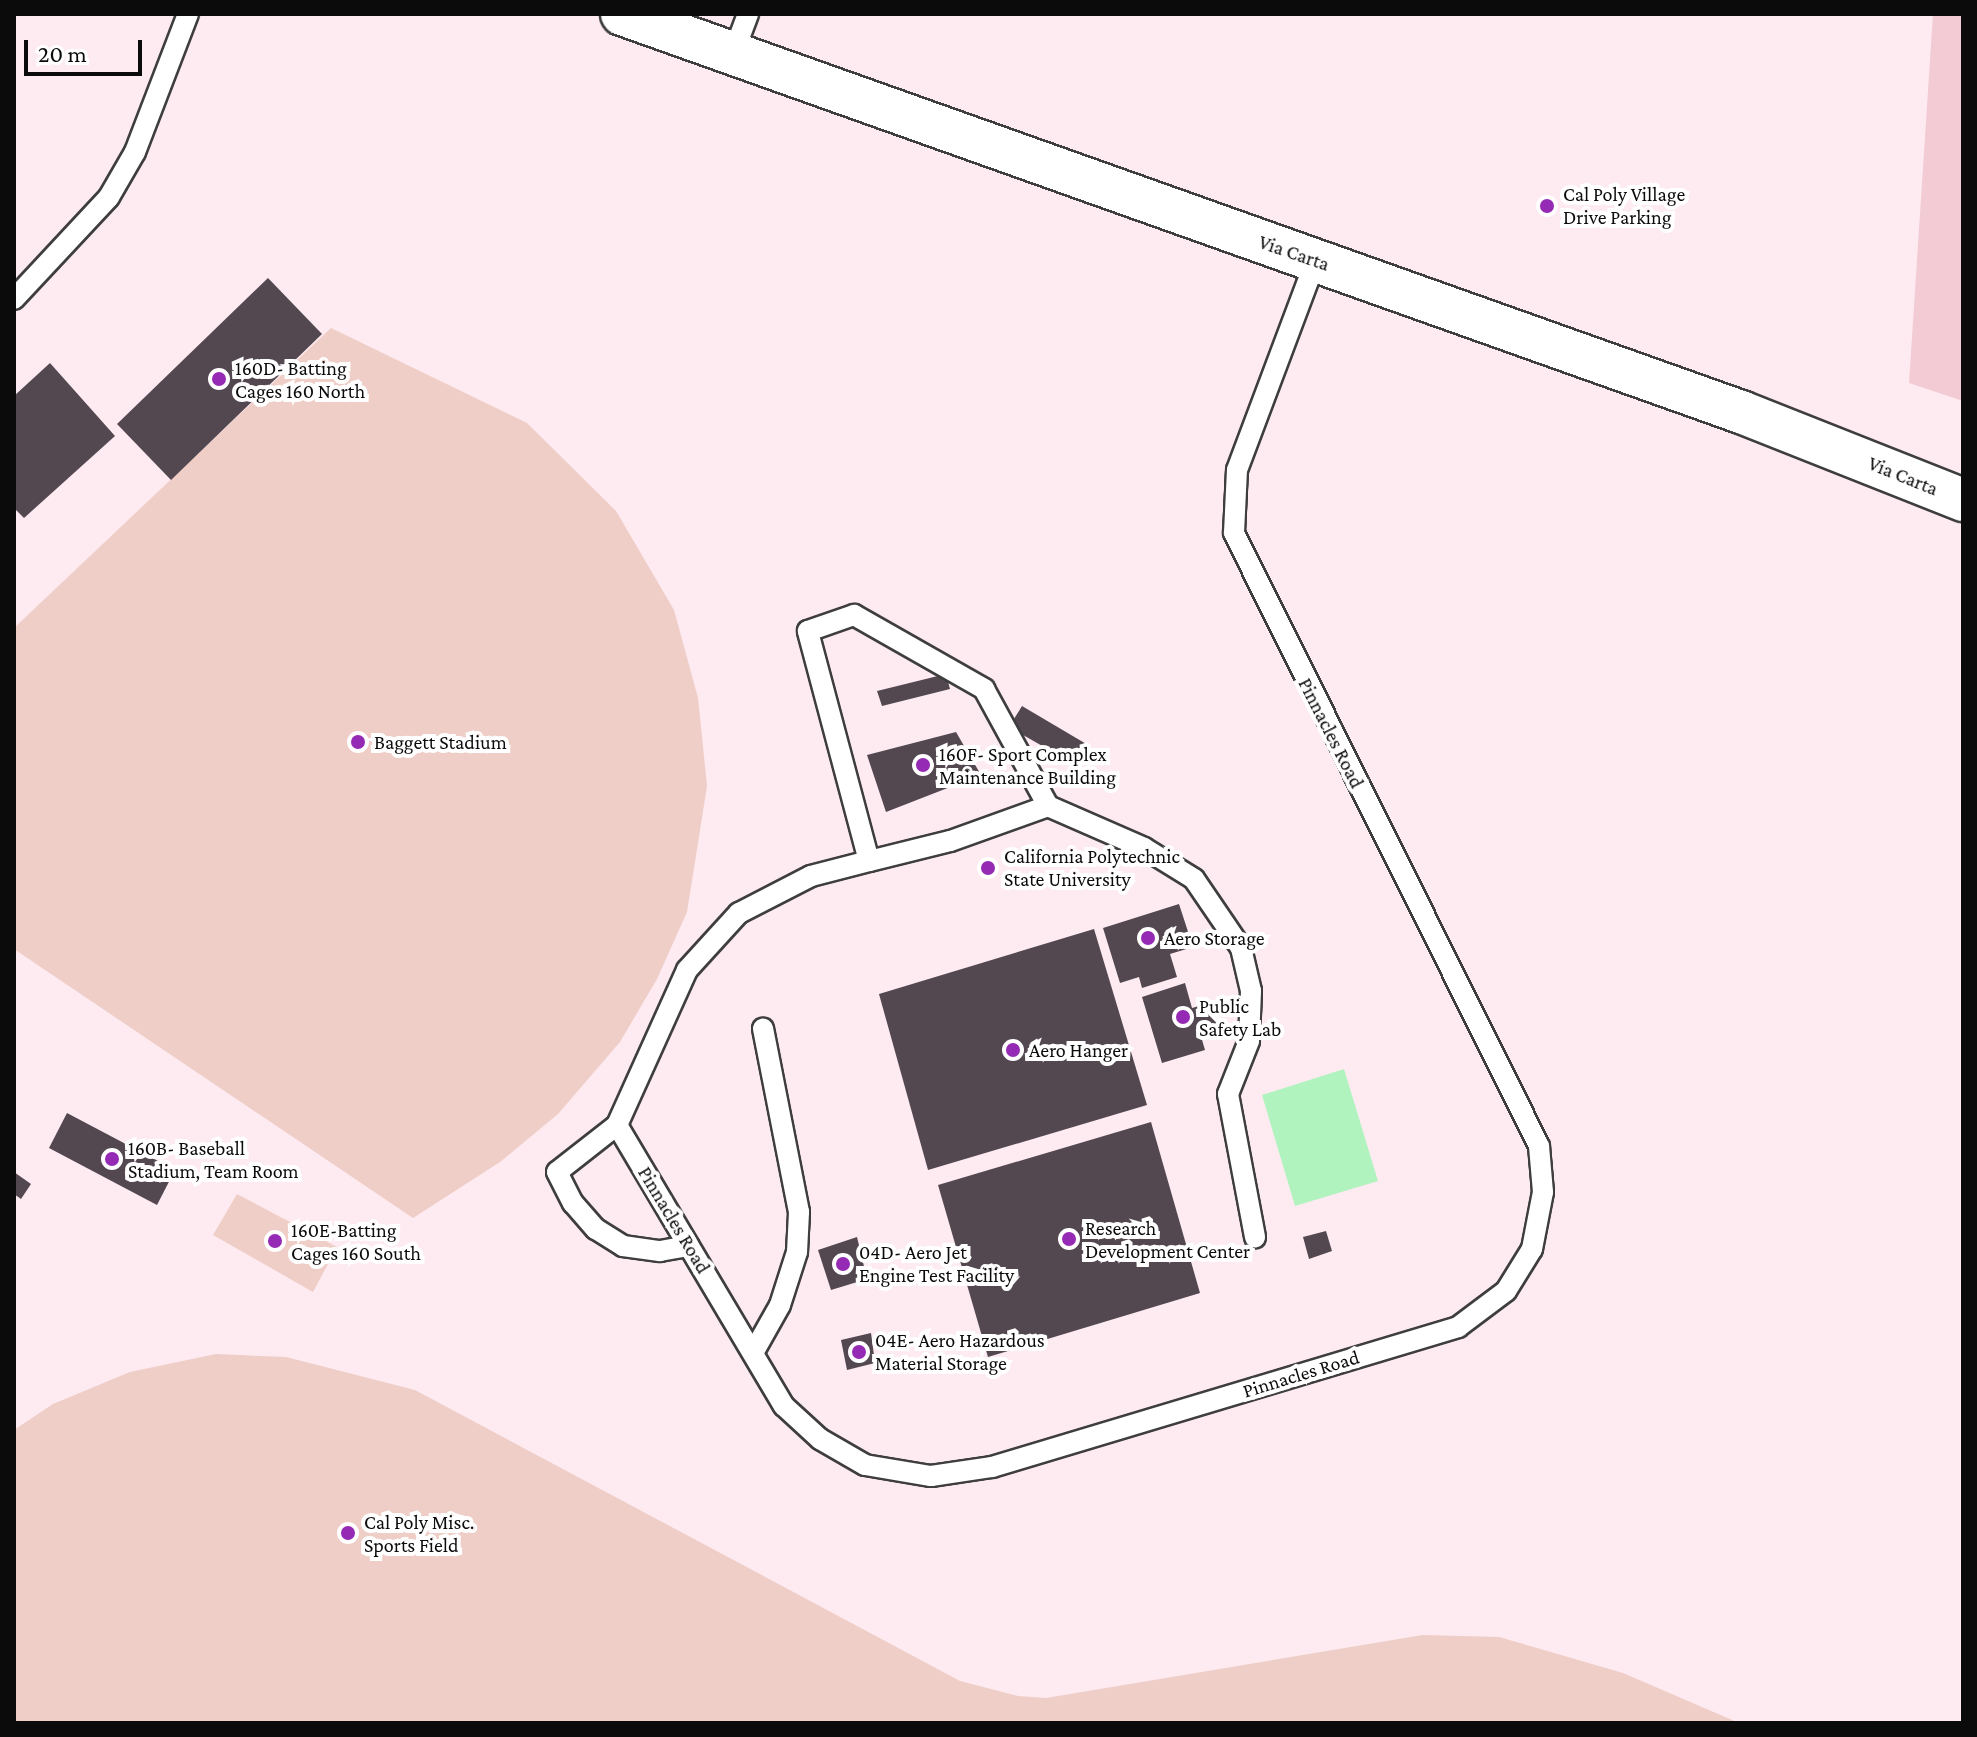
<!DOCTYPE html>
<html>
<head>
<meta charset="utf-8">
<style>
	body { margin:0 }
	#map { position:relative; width:1977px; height:1737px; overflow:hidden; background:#feeaf1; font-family:"Crimson Pro",serif }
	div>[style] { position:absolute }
	.farmland>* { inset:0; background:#f2cbd5 }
	.pitch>* { inset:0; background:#eecec7 }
	.water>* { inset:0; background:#b1f3be }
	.building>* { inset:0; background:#534850 }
	.roads { filter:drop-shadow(2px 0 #3e3e3e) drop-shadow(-2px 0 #3e3e3e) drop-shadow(0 2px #3e3e3e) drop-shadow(0 -2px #3e3e3e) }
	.service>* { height:20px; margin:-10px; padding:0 10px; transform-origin:10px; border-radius:10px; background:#fff }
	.minor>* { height:42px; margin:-21px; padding:0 21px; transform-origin:21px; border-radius:21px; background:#fff }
	.dots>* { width:22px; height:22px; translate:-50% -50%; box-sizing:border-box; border:4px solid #fff; border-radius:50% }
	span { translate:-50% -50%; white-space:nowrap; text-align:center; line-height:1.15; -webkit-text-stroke:8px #fff; paint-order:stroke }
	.poi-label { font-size:20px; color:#0b0b0b }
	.left { translate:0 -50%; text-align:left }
	.street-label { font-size:20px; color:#0b0b0b }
	.frame { position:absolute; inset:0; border:16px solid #0b0b0b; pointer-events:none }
	.scale { position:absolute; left:24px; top:40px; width:118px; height:36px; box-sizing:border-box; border:4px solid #0b0b0b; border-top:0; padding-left:10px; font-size:24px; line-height:28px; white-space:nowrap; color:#0b0b0b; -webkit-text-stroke:6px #fff; paint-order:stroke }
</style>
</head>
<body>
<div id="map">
	<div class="farmland">
		<i style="clip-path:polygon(1933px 14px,1963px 14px,1963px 401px,1909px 383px)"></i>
	</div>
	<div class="pitch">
		<i style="clip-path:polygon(331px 328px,527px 423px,616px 511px,674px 610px,698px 698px,707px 786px,687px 912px,657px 979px,620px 1042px,558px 1114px,500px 1162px,413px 1218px,14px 949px,14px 628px)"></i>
		<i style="clip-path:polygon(237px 1194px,337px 1247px,313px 1292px,213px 1235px)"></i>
		<i style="clip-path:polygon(216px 1354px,286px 1357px,415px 1390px,960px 1681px,1018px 1696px,1046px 1698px,1423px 1635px,1499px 1637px,1623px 1673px,1739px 1723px,14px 1723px,14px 1430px,53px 1404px,130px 1372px)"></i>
	</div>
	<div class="water">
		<i style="clip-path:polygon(1344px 1069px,1378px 1181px,1295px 1206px,1262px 1095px)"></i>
	</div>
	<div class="building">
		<i style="clip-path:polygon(268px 278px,322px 334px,171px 480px,117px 424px)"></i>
		<i style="clip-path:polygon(50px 363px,115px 436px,24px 518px,14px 508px,14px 396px)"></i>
		<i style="clip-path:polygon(946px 674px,950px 689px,882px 706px,877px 691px)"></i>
		<i style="clip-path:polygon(1022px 706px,1088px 745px,1074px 764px,1009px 727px)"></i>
		<i style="clip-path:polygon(956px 732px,981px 775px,886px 812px,867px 755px)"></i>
		<i style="clip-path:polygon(1179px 904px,1193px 947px,1170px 954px,1177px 977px,1142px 988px,1139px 977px,1120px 983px,1103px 928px)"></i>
		<i style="clip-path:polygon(1094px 929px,1147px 1105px,928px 1170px,879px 994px)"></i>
		<i style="clip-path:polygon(1185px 983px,1192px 1008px,1213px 1002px,1220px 1027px,1200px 1033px,1205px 1050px,1162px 1063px,1142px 997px)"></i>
		<i style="clip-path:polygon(67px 1113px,175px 1170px,157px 1205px,49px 1148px)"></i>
		<i style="clip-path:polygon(1151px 1122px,1200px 1293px,988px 1357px,938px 1185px)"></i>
		<i style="clip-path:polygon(14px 1172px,31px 1184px,21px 1199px,14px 1194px)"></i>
		<i style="clip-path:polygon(1326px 1231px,1332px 1251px,1309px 1259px,1303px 1237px)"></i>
		<i style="clip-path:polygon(857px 1237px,867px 1279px,831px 1290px,818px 1250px)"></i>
		<i style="clip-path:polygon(871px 1333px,875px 1363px,847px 1370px,841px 1340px)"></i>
	</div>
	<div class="roads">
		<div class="service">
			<i style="left:733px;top:54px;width:43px;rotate:-69.4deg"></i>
			<i style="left:14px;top:299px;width:139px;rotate:-47deg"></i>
			<i style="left:109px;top:197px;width:52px;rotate:-60deg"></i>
			<i style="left:135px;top:152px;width:148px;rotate:-69deg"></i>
			<i style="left:1048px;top:806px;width:105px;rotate:23.6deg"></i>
			<i style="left:1144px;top:848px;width:59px;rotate:31.8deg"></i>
			<i style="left:1194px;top:879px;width:83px;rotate:55.7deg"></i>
			<i style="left:1241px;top:948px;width:44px;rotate:76.9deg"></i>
			<i style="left:1251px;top:991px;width:50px;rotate:92.3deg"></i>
			<i style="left:1249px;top:1041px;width:57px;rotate:111.6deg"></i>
			<i style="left:1228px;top:1094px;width:146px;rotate:79.3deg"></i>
			<i style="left:869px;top:861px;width:238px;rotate:-104.9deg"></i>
			<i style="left:808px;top:631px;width:49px;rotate:-19.2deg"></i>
			<i style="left:854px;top:615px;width:150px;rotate:29.6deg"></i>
			<i style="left:984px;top:689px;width:133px;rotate:61.3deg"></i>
			<i style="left:1048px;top:806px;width:104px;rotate:160.3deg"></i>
			<i style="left:950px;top:841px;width:83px;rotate:166.1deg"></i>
			<i style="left:869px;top:861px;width:60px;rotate:165.5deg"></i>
			<i style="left:811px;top:876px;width:81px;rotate:152.8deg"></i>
			<i style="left:739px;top:913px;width:77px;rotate:132.4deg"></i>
			<i style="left:687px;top:970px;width:170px;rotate:114.3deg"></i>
			<i style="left:617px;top:1125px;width:327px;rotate:59.3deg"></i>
			<i style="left:784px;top:1406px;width:49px;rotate:42.5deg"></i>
			<i style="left:820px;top:1439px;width:52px;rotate:30deg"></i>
			<i style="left:865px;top:1465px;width:67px;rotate:9.5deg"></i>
			<i style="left:931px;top:1476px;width:62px;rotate:-8.4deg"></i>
			<i style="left:992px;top:1467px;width:487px;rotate:-16.7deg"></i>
			<i style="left:1458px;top:1327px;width:60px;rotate:-36.9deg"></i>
			<i style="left:1506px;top:1291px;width:49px;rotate:-58.2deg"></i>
			<i style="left:1532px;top:1249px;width:58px;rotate:-79.1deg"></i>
			<i style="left:1543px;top:1192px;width:46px;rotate:-95deg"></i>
			<i style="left:1539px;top:1146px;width:685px;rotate:-116.45deg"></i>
			<i style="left:1234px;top:533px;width:63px;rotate:-87.3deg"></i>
			<i style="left:1237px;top:470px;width:224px;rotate:-69.4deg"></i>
			<i style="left:617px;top:1125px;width:76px;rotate:141.9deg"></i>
			<i style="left:557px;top:1172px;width:35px;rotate:63deg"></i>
			<i style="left:573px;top:1203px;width:35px;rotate:49deg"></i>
			<i style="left:596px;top:1229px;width:32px;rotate:32deg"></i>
			<i style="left:623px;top:1246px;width:37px;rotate:8deg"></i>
			<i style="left:660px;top:1251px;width:29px;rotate:-10deg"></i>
			<i style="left:753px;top:1353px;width:55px;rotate:-60.6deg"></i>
			<i style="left:780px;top:1305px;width:56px;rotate:-72.2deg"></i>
			<i style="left:797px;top:1252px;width:40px;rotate:-87.1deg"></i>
			<i style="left:799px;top:1212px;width:187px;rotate:-101.1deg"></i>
		</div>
		<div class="minor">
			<i style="left:622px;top:14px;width:1188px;rotate:19.58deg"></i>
			<i style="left:1741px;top:412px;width:239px;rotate:21.6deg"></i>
		</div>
	</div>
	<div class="dots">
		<i style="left:1547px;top:206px;background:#952ab4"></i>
		<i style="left:219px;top:379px;background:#952ab4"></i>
		<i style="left:358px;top:742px;background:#952ab4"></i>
		<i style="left:923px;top:765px;background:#952ab4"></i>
		<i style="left:988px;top:868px;background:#952ab4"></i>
		<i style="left:1148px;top:938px;background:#952ab4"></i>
		<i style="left:1183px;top:1017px;background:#952ab4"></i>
		<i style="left:1013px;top:1050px;background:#952ab4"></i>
		<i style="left:112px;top:1159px;background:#952ab4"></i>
		<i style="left:1069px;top:1239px;background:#952ab4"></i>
		<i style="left:275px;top:1241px;background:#952ab4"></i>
		<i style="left:843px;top:1264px;background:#952ab4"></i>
		<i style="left:859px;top:1352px;background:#952ab4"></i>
		<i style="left:348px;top:1533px;background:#952ab4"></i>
	</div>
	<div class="poi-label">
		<span class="left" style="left:1563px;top:206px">Cal Poly Village<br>Drive Parking</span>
		<span class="left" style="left:235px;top:380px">160D- Batting<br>Cages 160 North</span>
		<span class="left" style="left:374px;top:742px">Baggett Stadium</span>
		<span class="left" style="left:939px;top:766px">160F- Sport Complex<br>Maintenance Building</span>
		<span class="left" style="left:1004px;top:868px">California Polytechnic<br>State University</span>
		<span class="left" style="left:1164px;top:938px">Aero Storage</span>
		<span class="left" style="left:1199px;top:1018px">Public<br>Safety Lab</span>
		<span class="left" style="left:1029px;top:1050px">Aero Hanger</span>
		<span class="left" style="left:128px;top:1160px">160B- Baseball<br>Stadium, Team Room</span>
		<span class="left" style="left:1085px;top:1240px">Research<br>Development Center</span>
		<span class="left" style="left:291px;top:1242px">160E-Batting<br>Cages 160 South</span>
		<span class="left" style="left:859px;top:1264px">04D- Aero Jet<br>Engine Test Facility</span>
		<span class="left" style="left:875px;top:1352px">04E- Aero Hazardous<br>Material Storage</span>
		<span class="left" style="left:364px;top:1534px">Cal Poly Misc.<br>Sports Field</span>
	</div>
	<div class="street-label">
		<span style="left:1294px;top:253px;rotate:19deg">Via Carta</span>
		<span style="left:1903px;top:476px;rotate:22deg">Via Carta</span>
		<span style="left:1331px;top:733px;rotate:63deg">Pinnacles Road</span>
		<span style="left:674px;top:1220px;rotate:59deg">Pinnacles Road</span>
		<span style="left:1301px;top:1374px;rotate:-17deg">Pinnacles Road</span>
	</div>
	<div class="frame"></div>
	<div class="scale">20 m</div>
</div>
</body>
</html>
